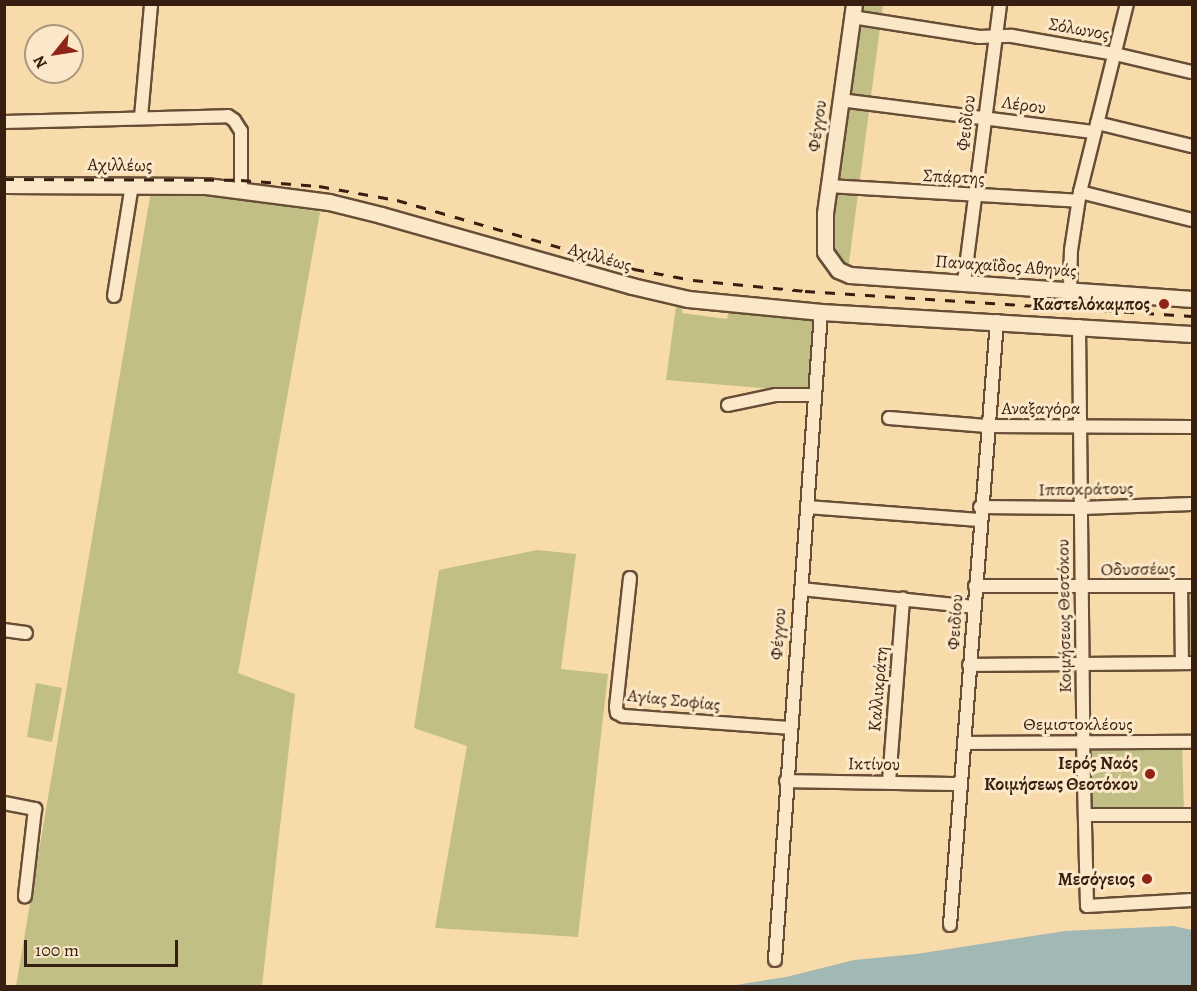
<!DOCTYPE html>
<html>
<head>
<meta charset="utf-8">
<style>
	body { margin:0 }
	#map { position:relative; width:1197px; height:991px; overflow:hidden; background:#f7dbab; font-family:Alegreya,serif }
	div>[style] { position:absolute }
	.green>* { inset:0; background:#c1bf86 }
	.water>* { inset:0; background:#a2b8b5 }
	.roads { filter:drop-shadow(2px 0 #684d37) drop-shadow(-2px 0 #684d37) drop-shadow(0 2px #684d37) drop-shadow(0 -2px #684d37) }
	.minor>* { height:12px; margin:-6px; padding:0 6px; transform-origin:6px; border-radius:6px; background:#fae8c8 }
	.tertiary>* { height:15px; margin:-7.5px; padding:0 7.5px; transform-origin:7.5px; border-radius:7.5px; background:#fae8c8 }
	.rail>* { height:3px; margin-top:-1.5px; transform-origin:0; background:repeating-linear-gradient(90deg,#381e10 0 10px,transparent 0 20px) }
	.dots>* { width:16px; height:16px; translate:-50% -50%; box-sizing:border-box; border:3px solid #fae8c8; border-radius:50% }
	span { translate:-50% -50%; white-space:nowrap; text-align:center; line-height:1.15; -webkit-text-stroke:6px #fae8c8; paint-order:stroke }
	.street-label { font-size:18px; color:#381e10 }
	.poi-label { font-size:18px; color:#381e10; font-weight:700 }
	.right { translate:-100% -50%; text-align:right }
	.frame { position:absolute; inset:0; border:6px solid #381e10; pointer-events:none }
	.north { position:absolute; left:24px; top:24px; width:60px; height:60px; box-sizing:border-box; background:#fae8c8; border:2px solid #ac977e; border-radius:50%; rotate:240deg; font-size:16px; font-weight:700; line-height:24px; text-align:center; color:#381e10 }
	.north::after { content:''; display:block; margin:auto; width:21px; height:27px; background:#8f2418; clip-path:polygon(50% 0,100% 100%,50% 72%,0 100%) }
	.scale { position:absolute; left:24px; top:940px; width:154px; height:27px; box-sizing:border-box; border:3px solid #381e10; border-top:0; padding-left:8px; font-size:18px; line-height:21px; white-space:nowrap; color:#381e10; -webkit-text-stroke:4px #fae8c8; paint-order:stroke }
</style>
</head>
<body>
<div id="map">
	<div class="green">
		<i style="clip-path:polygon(858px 5px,883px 5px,848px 270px,830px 257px,829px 216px)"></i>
		<i style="clip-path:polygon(151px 191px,203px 193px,320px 212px,238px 673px,295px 694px,262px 986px,16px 986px)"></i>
		<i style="clip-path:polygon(677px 299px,683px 301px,682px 313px,727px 319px,730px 305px,814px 319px,809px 392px,666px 380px)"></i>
		<i style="clip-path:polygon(537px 550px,576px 554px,561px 669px,608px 674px,578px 937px,435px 928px,467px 746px,414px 728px,439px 570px)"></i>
		<i style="clip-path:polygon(1186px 592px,1192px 592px,1192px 657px,1187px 657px)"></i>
		<i style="clip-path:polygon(36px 683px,62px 688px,52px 742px,27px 737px)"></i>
		<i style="clip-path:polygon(1083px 742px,1182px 742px,1184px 815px,1085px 815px)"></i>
	</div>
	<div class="water">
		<i style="clip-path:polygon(1173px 926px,1192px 930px,1192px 986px,730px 986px,786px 977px,854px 960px,916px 954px,1065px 931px)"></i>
	</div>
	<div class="roads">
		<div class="minor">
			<i style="left:852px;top:17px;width:129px;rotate:8.9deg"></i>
			<i style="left:979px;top:37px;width:33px;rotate:-2deg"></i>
			<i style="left:1012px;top:36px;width:105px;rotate:9.9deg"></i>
			<i style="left:1115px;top:54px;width:79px;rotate:13.2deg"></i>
			<i style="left:840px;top:100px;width:257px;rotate:7.2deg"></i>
			<i style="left:141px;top:117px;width:113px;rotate:-84.9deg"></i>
			<i style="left:4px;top:122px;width:224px;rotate:-1.5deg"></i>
			<i style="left:228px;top:116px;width:7px;rotate:34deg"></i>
			<i style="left:234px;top:120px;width:13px;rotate:58deg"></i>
			<i style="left:241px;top:131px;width:58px;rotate:90deg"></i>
			<i style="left:1097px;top:123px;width:98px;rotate:13.6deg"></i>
			<i style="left:828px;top:186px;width:250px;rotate:3.4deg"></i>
			<i style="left:1080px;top:192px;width:115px;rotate:14deg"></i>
			<i style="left:964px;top:282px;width:280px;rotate:-82.6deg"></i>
			<i style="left:1070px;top:290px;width:40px;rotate:-88.6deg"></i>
			<i style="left:1071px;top:250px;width:59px;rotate:-81.2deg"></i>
			<i style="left:1080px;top:192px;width:194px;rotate:-76deg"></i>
			<i style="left:114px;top:296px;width:112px;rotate:-80.8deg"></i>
			<i style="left:1079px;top:326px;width:416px;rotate:89.4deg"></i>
			<i style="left:1083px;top:742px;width:164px;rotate:88.6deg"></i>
			<i style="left:1087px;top:906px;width:105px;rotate:-3.3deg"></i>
			<i style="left:728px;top:405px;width:49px;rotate:-11.8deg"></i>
			<i style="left:776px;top:395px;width:39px"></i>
			<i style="left:889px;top:418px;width:98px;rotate:4.7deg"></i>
			<i style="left:987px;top:426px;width:205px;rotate:0.3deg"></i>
			<i style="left:807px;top:507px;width:173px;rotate:4.3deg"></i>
			<i style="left:980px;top:507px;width:101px;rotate:0.6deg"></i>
			<i style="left:1081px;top:508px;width:111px;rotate:-2.1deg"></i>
			<i style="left:630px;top:578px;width:130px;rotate:96.2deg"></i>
			<i style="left:616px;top:707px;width:6px;rotate:81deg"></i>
			<i style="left:617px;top:713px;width:7px;rotate:27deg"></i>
			<i style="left:623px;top:716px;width:167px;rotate:4.1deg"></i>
			<i style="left:975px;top:586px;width:217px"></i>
			<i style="left:1181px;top:586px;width:77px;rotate:89.3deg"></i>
			<i style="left:801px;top:589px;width:174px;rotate:5.9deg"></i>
			<i style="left:4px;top:630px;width:22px;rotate:8deg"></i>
			<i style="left:969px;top:665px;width:223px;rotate:-0.5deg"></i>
			<i style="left:964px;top:743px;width:228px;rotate:-0.3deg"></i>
			<i style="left:786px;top:781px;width:175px;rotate:1deg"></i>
			<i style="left:889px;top:782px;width:184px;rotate:-85.6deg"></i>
			<i style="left:4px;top:803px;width:32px;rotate:11deg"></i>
			<i style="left:35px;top:809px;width:88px;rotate:96.6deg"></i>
			<i style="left:1085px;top:815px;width:107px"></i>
			<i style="left:950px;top:925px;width:606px;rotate:-85.55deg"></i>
			<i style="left:775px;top:960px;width:650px;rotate:-85.94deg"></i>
		</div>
		<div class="tertiary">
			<i style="left:854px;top:4px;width:212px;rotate:97.9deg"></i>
			<i style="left:825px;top:214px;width:38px;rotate:90deg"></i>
			<i style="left:825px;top:252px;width:22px;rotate:54deg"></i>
			<i style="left:838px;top:270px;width:13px;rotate:23deg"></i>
			<i style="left:850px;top:275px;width:343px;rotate:4deg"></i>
			<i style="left:4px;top:185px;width:202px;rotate:0.3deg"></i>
			<i style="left:206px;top:186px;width:124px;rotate:7.4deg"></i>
			<i style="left:329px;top:202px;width:54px;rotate:14deg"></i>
			<i style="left:381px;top:215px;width:261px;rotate:15.8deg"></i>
			<i style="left:632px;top:286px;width:57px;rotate:13.1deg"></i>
			<i style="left:688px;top:299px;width:134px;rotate:5.6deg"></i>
			<i style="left:821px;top:312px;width:372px;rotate:3.4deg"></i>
		</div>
	</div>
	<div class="rail">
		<i style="left:4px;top:179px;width:237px;rotate:0.2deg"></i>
		<i style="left:241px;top:180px;width:78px;rotate:4.4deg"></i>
		<i style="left:319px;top:186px;width:79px;rotate:10.2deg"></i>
		<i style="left:397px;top:200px;width:247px;rotate:16.2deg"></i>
		<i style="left:634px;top:269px;width:60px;rotate:10.6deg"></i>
		<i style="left:693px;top:280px;width:113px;rotate:5.6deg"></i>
		<i style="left:805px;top:291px;width:388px;rotate:3.7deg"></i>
	</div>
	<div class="dots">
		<i style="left:1164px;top:304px;background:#8f2418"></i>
		<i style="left:1150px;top:774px;background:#8f2418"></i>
		<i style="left:1147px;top:879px;background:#8f2418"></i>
	</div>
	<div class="street-label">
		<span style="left:1079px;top:29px;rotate:10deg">Σόλωνος</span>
		<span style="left:1024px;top:105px;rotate:8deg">Λέρου</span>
		<span style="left:966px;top:123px;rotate:-83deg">Φειδίου</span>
		<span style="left:817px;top:126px;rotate:-82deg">Φέγγου</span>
		<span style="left:120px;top:165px;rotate:1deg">Αχιλλέως</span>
		<span style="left:954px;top:177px;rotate:3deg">Σπάρτης</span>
		<span style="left:600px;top:257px;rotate:16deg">Αχιλλέως</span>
		<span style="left:1006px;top:266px;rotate:4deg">Παναχαΐδος Αθηνάς</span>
		<span style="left:1041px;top:408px">Αναξαγόρα</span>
		<span style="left:1086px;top:489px;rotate:-1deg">Ιπποκράτους</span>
		<span style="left:1138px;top:569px;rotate:-1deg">Οδυσσέως</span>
		<span style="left:1064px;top:616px;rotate:-91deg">Κοιμήσεως Θεοτόκου</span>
		<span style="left:955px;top:622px;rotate:-86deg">Φειδίου</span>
		<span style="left:778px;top:634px;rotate:-86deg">Φέγγου</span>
		<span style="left:878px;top:689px;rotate:-85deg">Καλλικράτη</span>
		<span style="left:674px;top:700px;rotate:6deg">Αγίας Σοφίας</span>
		<span style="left:1078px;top:724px">Θεμιστοκλέους</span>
		<span style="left:874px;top:764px;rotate:1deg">Ικτίνου</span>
	</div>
	<div class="poi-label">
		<span class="right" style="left:1150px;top:304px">Καστελόκαμπος</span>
		<span class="right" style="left:1138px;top:774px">Ιερός Ναός<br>Κοιμήσεως Θεοτόκου</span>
		<span class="right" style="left:1135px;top:879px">Μεσόγειος</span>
	</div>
	<div class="frame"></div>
	<div class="north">N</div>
	<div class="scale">100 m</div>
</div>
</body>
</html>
